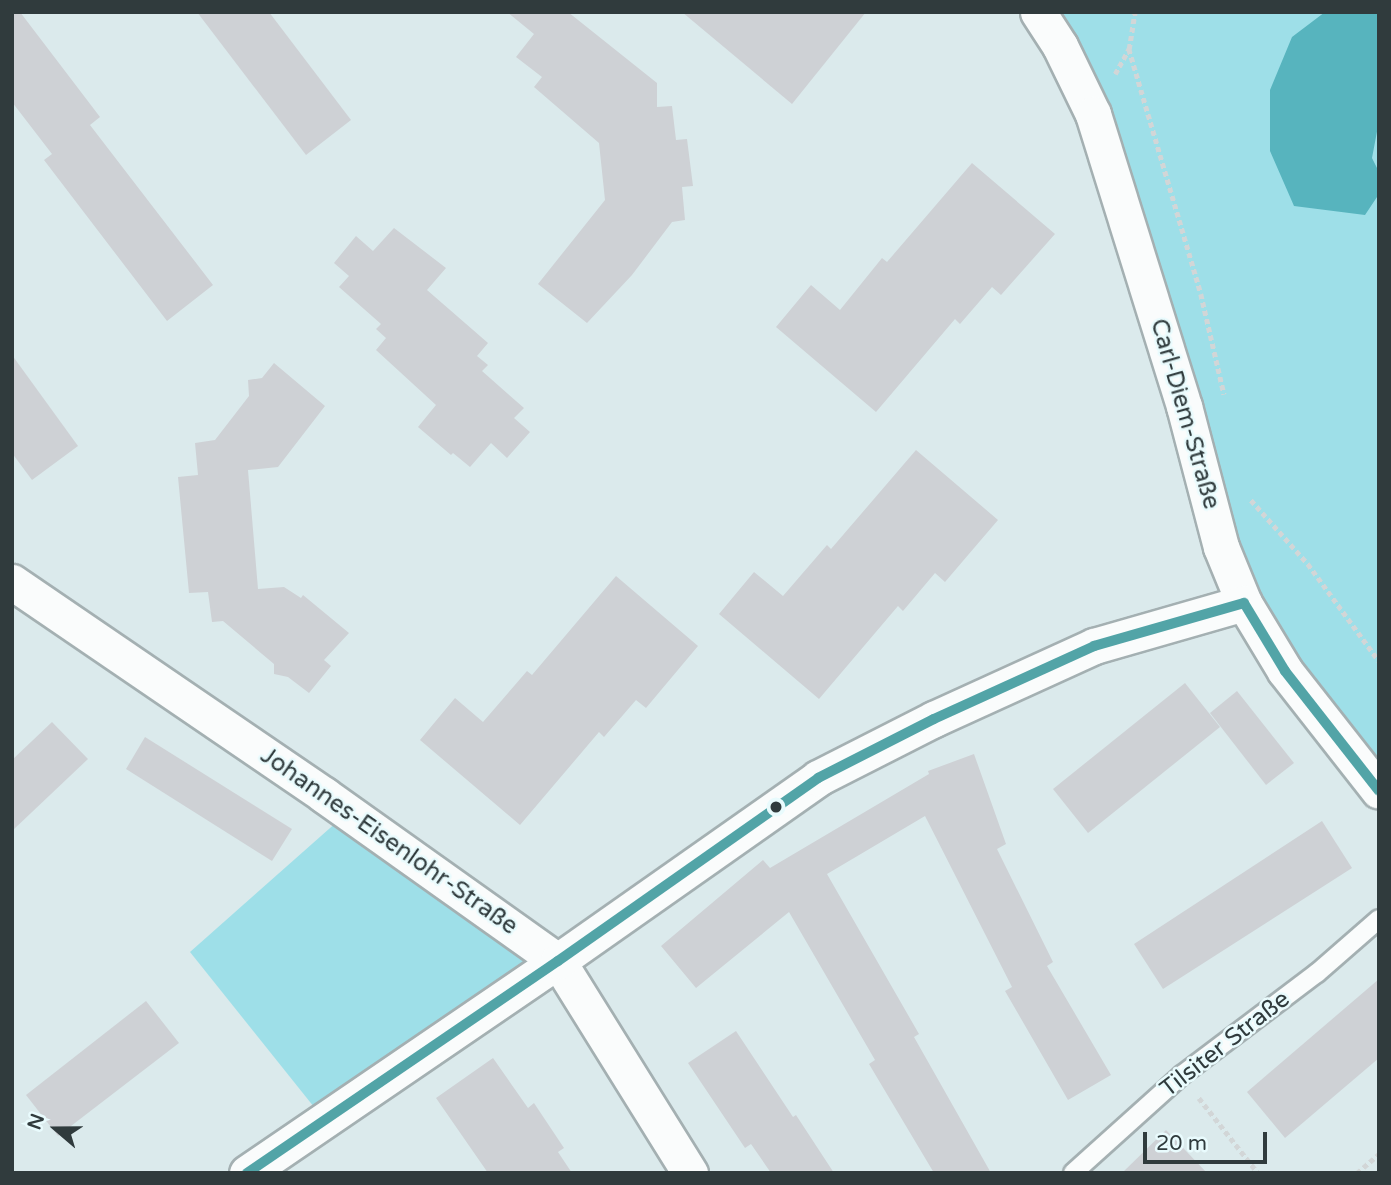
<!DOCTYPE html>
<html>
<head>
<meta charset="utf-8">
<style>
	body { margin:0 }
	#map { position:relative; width:1391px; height:1185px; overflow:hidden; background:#dbeaec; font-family:"Varela Round",sans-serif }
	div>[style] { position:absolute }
	.green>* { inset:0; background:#9edfe8 }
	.water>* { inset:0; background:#57b4be }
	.building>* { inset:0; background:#ced1d5 }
	.path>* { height:4.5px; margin-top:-2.25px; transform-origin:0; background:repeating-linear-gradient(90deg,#d2d6d7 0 5px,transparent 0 8.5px) }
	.roads { filter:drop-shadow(2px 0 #a4b0b2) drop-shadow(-2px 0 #a4b0b2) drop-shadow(0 2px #a4b0b2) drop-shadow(0 -2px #a4b0b2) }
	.service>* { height:18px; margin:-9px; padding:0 9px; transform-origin:9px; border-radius:9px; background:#fafcfc }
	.minor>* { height:35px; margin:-17.5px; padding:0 17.5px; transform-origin:17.5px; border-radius:17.5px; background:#fafcfc }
	.bus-1>* { height:10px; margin:-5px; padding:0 5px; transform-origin:5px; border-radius:5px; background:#52a4a7 }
	.dots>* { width:19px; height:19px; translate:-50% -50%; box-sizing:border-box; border:4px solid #e9fbfd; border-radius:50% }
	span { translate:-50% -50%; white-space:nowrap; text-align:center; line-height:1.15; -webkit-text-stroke:5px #e9fbfd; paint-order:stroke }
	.street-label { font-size:24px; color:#303b3d }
	.frame { position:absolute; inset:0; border:14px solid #303b3d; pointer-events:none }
	.north { position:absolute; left:21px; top:1094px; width:70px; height:70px; -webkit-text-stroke:5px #e9fbfd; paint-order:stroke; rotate:290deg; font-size:19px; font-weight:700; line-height:28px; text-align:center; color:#303b3d }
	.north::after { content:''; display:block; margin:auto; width:24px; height:32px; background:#303b3d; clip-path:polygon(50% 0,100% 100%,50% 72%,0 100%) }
	.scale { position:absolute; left:1143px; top:1132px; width:124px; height:32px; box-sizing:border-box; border:4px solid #303b3d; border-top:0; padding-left:9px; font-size:21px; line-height:24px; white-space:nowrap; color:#303b3d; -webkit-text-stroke:5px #e9fbfd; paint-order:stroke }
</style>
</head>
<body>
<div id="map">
	<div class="green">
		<i style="clip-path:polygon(1038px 12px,1379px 12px,1379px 779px,1285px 671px)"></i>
		<i style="clip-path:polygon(347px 813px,554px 960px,322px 1117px,190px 952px)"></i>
	</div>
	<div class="water">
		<i style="clip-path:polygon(1325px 12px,1379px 12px,1379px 121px,1372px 158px,1379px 172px,1379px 194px,1365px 215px,1294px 206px,1270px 151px,1270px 90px,1292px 37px)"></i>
	</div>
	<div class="building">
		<i style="clip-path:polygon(12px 12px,20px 12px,100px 117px,90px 125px,213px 285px,167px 321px,44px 160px,52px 154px,12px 102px)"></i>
		<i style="clip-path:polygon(197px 12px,269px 12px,351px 120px,306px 155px)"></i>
		<i style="clip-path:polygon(507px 12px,568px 12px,657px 83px,657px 107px,672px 106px,676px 140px,687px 139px,693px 186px,682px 187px,685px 220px,672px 222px,632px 275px,587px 323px,538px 284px,605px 200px,599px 143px,534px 87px,542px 77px,516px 57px,534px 34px)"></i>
		<i style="clip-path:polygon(682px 12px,866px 12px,792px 104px)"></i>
		<i style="clip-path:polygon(972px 163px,1055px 234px,1001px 295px,992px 287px,960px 324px,955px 319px,876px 412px,776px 327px,811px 285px,840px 310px,882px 258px,887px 262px)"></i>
		<i style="clip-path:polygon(394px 228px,446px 268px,427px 290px,488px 343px,477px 356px,488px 365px,482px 371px,524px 408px,514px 418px,530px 432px,507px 458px,491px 443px,470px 467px,453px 453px,451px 455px,418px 427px,436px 405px,376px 350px,386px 338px,376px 329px,381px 324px,339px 287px,349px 276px,334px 263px,356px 236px,373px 251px)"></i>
		<i style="clip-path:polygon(12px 355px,78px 446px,32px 480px,12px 453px)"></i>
		<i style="clip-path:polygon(274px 363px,325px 406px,278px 467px,248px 470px,258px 589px,284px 587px,301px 598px,303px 595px,349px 633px,324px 660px,331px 666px,309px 693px,288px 677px,274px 674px,274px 664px,223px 621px,212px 622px,208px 592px,189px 593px,178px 477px,198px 475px,195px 443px,215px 440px,249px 396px,248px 380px,262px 378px)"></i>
		<i style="clip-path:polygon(916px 450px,998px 520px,945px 582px,935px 573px,903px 611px,898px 606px,819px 699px,719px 614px,754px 572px,783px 596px,827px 545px,831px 549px)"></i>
		<i style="clip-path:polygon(616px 576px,698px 646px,646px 708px,636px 700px,604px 737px,599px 732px,520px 825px,420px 740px,455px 698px,483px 722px,527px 671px,532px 675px)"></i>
		<i style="clip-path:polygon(1185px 683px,1220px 727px,1088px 833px,1053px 789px)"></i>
		<i style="clip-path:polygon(1237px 691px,1294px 763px,1266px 785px,1210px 713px)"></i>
		<i style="clip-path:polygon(52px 722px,88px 759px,12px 831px,12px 760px)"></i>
		<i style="clip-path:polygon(145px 737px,292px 829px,272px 861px,126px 769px)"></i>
		<i style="clip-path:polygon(974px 754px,1006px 844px,997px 849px,1053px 962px,1047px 966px,1111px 1075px,1068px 1100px,1005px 991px,1012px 987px,925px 816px,827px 874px,919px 1034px,914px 1037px,991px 1173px,934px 1173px,869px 1064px,875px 1060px,789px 912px,696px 988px,661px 946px,763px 860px,770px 868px,929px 774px,928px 771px)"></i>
		<i style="clip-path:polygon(1322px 821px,1352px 868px,1163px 989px,1134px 944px)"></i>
		<i style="clip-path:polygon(1379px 979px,1379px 1058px,1285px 1138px,1247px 1092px)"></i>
		<i style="clip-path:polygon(146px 1001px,179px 1043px,58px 1136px,26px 1095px)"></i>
		<i style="clip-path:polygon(736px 1031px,793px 1117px,796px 1115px,834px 1173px,771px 1173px,751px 1144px,745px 1148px,688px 1063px)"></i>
		<i style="clip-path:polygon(493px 1058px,528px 1108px,534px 1103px,564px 1148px,558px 1152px,572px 1173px,488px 1173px,436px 1098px)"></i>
		<i style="clip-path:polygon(1166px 1130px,1207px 1173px,1122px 1173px)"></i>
	</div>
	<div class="path">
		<i style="left:1129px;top:49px;width:255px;rotate:73.6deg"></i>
		<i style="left:1201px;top:294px;width:103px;rotate:77deg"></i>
		<i style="left:1115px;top:74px;width:29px;rotate:-61deg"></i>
		<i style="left:1129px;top:49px;width:37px;rotate:-81deg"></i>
		<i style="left:1251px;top:500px;width:86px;rotate:48.3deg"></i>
		<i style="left:1308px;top:564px;width:120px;rotate:53.8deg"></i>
		<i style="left:1199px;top:1098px;width:95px;rotate:51.8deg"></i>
		<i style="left:1357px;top:1173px;width:29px;rotate:-41deg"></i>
	</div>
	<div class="roads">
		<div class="service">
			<i style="left:1073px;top:1173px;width:147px;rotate:-42deg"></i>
			<i style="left:1182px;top:1075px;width:169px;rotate:-37.1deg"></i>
			<i style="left:1317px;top:973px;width:82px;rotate:-41.1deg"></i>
		</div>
		<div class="minor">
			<i style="left:1038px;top:12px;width:40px;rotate:57.1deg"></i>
			<i style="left:1060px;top:46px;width:76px;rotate:64.1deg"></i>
			<i style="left:1093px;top:114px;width:306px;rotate:72.7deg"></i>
			<i style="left:1184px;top:406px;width:146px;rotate:75.3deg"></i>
			<i style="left:1221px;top:547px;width:61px;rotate:67.7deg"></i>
			<i style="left:1244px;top:603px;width:79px;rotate:58.9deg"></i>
			<i style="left:1285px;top:671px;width:152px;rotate:51.9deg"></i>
			<i style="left:12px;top:582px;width:378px;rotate:34.3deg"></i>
			<i style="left:324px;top:795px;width:287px;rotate:35.4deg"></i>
			<i style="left:558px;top:961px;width:250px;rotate:58.1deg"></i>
			<i style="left:247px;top:1173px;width:376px;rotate:-34.3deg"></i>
			<i style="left:558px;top:961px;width:318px;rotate:-35.1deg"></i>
			<i style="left:818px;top:778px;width:130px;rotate:-27deg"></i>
			<i style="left:934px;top:719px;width:176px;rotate:-24.5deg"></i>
			<i style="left:1094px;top:646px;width:156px;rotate:-16deg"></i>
		</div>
	</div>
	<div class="bus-1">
		<i style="left:1244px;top:603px;width:79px;rotate:58.9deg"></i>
		<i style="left:1285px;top:671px;width:152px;rotate:51.9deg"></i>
		<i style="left:247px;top:1173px;width:376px;rotate:-34.3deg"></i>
		<i style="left:558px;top:961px;width:318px;rotate:-35.1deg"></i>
		<i style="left:818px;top:778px;width:130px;rotate:-27deg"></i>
		<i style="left:934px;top:719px;width:176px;rotate:-24.5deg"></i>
		<i style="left:1094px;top:646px;width:156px;rotate:-16deg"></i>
	</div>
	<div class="dots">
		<i style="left:776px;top:807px;background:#303b3d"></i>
	</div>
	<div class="street-label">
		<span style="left:1185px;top:414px;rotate:74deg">Carl-Diem-Straße</span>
		<span style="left:389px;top:841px;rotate:35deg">Johannes-Eisenlohr-Straße</span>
		<span style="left:1225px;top:1044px;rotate:-38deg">Tilsiter Straße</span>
	</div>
	<div class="frame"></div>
	<div class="north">N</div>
	<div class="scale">20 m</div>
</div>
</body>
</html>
